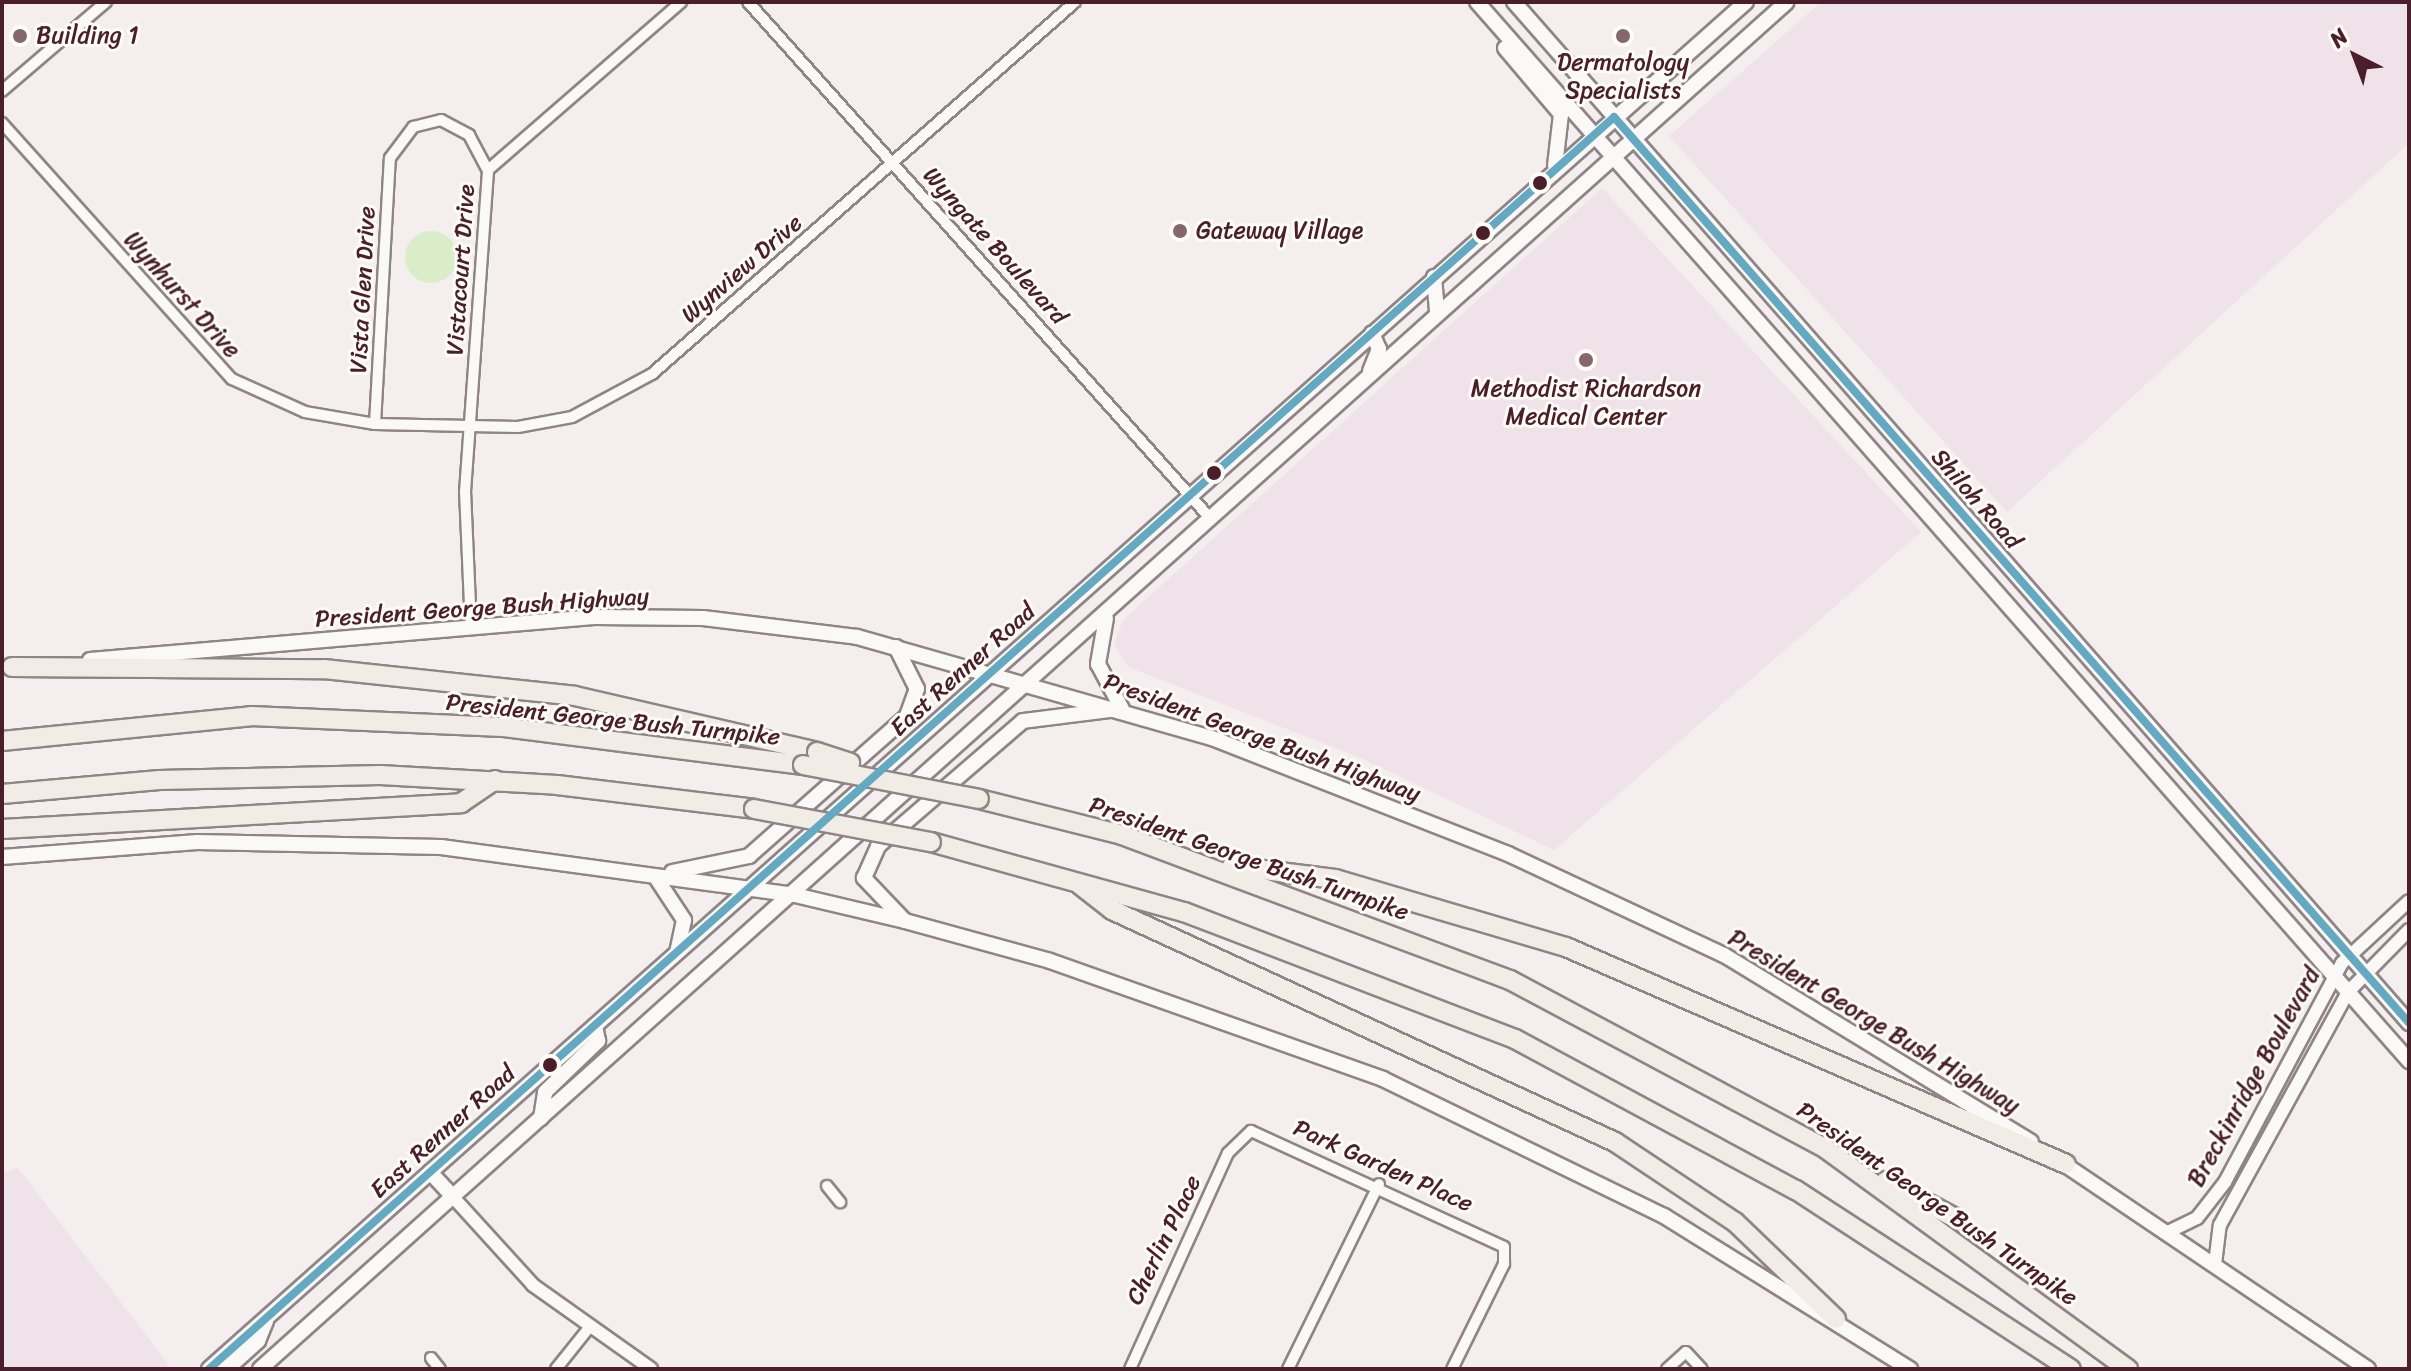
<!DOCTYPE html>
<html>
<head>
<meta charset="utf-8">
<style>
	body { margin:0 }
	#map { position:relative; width:2411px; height:1371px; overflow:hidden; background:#f4eeef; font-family:Sriracha,sans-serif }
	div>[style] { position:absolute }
	.built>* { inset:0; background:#f0e2e9 }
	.green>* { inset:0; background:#d8edc8 }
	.round { border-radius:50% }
	.roads { filter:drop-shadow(2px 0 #8f8486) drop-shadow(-2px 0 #8f8486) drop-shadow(0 2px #8f8486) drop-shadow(0 -2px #8f8486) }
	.minor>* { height:10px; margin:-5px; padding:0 5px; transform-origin:5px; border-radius:5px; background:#faf9f8 }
	.tertiary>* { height:12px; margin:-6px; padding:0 6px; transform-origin:6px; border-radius:6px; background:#faf9f8 }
	.secondary>* { height:14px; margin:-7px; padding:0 7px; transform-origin:7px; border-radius:7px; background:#faf9f8 }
	.motorway>* { height:18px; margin:-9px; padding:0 9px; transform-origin:9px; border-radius:9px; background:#f1ece6 }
	.bridges { filter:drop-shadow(2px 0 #8f8486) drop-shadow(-2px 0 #8f8486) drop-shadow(0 2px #8f8486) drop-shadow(0 -2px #8f8486) }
	.motorway-bridge>* { height:18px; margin:-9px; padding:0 9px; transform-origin:9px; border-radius:9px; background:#f1ece6 }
	.bus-1>* { height:8px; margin:-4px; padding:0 4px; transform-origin:4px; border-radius:4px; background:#64a9c1 }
	.dots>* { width:22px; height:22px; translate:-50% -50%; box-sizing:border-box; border:4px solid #fdfcf7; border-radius:50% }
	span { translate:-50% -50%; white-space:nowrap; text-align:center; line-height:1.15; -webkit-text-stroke:6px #fdfcf7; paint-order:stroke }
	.poi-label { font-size:24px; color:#4a1f2b }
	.left { translate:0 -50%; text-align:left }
	.street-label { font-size:24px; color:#4a1f2b }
	.frame { position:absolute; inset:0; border:4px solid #4a1f2b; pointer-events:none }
	.north { position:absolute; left:2315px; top:16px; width:80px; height:80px; -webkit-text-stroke:6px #fdfcf7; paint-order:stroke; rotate:318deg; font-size:22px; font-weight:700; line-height:32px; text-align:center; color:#4a1f2b }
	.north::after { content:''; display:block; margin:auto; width:28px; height:36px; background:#4a1f2b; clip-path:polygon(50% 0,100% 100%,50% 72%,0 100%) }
</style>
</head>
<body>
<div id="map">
	<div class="built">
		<i style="clip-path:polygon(1821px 2px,2409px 2px,2409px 143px,2007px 512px,1669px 136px)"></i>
		<i style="clip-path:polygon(1602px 188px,1921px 532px,1554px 850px,1361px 758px,1128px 667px,1114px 644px,1123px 620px)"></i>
		<i style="clip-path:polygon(18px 1168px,169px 1365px,164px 1369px,2px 1369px,2px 1173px)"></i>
	</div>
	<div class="green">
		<i class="round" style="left:405px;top:231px;width:52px;height:52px"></i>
	</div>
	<div class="roads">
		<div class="minor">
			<i style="left:748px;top:2px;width:693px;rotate:48.16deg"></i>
			<i style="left:2px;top:91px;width:137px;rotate:-40.6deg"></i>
			<i style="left:2px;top:123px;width:344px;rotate:48.1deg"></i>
			<i style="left:232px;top:379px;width:80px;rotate:24.3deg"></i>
			<i style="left:305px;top:412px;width:71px;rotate:9.7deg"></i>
			<i style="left:375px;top:424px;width:143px;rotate:1.2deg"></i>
			<i style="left:518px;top:427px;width:55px;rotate:-10.5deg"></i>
			<i style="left:572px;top:417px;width:91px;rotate:-28.3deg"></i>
			<i style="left:652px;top:374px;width:563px;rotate:-41.33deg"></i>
			<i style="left:375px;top:424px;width:266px;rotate:-86.8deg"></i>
			<i style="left:390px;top:158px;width:39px;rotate:-53deg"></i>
			<i style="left:413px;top:127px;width:29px;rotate:-14deg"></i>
			<i style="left:441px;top:120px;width:32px;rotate:28deg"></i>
			<i style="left:469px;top:135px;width:40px;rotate:62deg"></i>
			<i style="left:471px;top:628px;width:136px;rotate:-92.5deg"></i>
			<i style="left:465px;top:492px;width:323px;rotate:-85.9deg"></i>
			<i style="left:488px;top:170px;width:256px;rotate:-41deg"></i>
			<i style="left:827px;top:1186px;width:21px;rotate:51deg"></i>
			<i style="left:431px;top:1358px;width:14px;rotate:51deg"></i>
			<i style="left:556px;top:1369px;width:51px;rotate:-51.3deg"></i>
			<i style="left:1130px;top:1369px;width:237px;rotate:-65.6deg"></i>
			<i style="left:1228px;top:1153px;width:32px;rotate:-44deg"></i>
			<i style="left:1251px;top:1131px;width:278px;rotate:24.6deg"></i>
			<i style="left:1504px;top:1247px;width:17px;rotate:90deg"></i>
			<i style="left:1504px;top:1264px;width:117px;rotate:116.3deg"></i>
			<i style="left:1288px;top:1369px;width:206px;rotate:-63.8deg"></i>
			<i style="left:1667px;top:1369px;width:25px;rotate:-42deg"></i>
			<i style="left:1686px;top:1352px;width:23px;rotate:47deg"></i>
		</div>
		<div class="tertiary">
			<i style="left:453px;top:1197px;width:119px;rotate:47.7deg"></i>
			<i style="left:533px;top:1285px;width:145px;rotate:35.4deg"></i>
			<i style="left:2166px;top:1233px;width:34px;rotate:-26deg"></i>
			<i style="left:2197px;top:1218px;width:46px;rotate:-52.1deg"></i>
			<i style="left:2225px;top:1182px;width:248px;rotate:-61.9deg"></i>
			<i style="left:2342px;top:963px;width:91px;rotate:-42.8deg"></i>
			<i style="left:2215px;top:1264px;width:39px;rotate:-83deg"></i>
			<i style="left:2220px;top:1225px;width:266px;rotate:-61.2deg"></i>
			<i style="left:2348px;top:992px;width:87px;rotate:-45.5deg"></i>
		</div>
		<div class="secondary">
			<i style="left:1477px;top:2px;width:1411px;rotate:48.65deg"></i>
			<i style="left:1514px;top:2px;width:1358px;rotate:48.76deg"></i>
			<i style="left:1505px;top:48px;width:87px;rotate:49.7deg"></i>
			<i style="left:1561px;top:114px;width:52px;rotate:96.6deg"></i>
			<i style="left:1434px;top:277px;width:36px;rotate:85deg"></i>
			<i style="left:1370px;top:371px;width:24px;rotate:-68deg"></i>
			<i style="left:1379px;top:349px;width:17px;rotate:-114deg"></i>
			<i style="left:1106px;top:618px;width:47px;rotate:99.9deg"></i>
			<i style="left:1098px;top:664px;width:51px;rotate:61.9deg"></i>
			<i style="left:90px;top:660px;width:507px;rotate:-4.87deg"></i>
			<i style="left:595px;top:617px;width:108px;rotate:0.5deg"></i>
			<i style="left:703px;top:618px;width:155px;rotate:7deg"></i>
			<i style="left:857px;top:637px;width:369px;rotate:15.9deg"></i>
			<i style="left:1212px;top:738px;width:318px;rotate:21.4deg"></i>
			<i style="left:1508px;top:854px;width:238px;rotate:25.1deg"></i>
			<i style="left:1724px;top:955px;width:359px;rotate:31.3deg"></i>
			<i style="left:2px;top:857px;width:196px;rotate:-4.4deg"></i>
			<i style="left:197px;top:842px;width:244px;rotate:1.2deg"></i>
			<i style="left:441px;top:847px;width:357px;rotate:7.7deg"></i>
			<i style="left:795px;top:895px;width:113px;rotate:13.3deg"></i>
			<i style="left:905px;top:921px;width:150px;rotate:15.4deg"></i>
			<i style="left:1050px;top:961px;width:353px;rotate:19.5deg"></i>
			<i style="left:1383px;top:1079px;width:313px;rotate:26deg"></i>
			<i style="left:1664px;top:1216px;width:290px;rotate:31.9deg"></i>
			<i style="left:672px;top:872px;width:79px;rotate:-11.7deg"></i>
			<i style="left:749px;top:856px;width:211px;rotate:-41.5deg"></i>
			<i style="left:907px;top:716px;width:29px;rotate:-70deg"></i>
			<i style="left:917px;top:689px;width:47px;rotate:-116.6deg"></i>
			<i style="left:655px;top:876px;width:53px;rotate:56.6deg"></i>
			<i style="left:684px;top:920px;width:33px;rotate:102deg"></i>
			<i style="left:903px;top:919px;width:57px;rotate:-133.6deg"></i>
			<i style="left:864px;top:878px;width:35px;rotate:-66deg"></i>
			<i style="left:878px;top:846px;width:191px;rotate:-40.8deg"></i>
			<i style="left:1023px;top:721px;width:88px;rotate:-7.2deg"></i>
			<i style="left:541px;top:1118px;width:26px;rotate:-81deg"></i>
			<i style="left:545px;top:1092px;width:74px;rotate:-43.9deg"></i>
			<i style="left:598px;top:1041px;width:15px;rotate:-101deg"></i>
			<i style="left:2058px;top:1160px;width:374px;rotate:34deg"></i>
			<i style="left:430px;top:1172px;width:34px;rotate:47deg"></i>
			<i style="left:209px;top:1369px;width:2057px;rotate:-41.65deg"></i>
			<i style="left:227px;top:1369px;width:42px;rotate:-42.1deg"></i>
			<i style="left:258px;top:1341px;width:22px;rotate:-68deg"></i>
			<i style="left:260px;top:1369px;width:2049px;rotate:-41.84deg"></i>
		</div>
		<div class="motorway">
			<i style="left:12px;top:667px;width:312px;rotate:0.4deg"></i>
			<i style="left:324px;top:669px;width:252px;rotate:6.1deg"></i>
			<i style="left:575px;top:696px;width:248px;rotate:13deg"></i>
			<i style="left:2px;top:741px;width:250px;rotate:-5.7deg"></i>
			<i style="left:251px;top:716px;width:252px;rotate:2.5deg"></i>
			<i style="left:503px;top:727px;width:302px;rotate:7.2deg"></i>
			<i style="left:2px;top:794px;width:158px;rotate:-5.1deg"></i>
			<i style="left:159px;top:780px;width:221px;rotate:-1.3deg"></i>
			<i style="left:380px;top:775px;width:177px;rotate:3.2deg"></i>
			<i style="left:557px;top:785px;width:198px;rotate:6.9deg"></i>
			<i style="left:979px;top:799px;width:147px;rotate:14.1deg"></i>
			<i style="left:1122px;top:835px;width:414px;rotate:20.5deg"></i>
			<i style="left:1510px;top:980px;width:358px;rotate:28.1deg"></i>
			<i style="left:1826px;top:1149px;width:374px;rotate:36.1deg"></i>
			<i style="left:2px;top:829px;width:460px;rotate:-3.2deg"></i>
			<i style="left:461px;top:803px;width:41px;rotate:-34.1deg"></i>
			<i style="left:931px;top:842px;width:263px;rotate:15.5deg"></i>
			<i style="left:1184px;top:912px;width:355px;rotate:21deg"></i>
			<i style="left:1515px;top:1039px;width:319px;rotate:28.3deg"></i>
			<i style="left:1796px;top:1190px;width:328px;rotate:33.1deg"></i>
			<i style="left:1232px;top:866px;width:104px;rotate:7.2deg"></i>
			<i style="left:1335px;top:879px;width:241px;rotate:16.4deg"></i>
			<i style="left:1566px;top:947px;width:545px;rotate:23.46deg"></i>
			<i style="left:1080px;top:885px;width:41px;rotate:38deg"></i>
			<i style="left:1112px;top:910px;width:554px;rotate:24.76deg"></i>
			<i style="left:1615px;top:1142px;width:144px;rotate:33.7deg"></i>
			<i style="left:1735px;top:1222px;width:140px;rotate:43.8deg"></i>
			<i style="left:1886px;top:1181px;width:81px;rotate:28.2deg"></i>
		</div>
	</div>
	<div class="bridges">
		<div class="motorway-bridge">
			<i style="left:817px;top:752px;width:35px;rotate:18deg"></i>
			<i style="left:803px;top:765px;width:179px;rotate:10.9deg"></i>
			<i style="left:754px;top:809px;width:180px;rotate:10.6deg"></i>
		</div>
	</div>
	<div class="bus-1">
		<i style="left:209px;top:1369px;width:1882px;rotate:-41.7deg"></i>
		<i style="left:1614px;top:117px;width:1205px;rotate:48.73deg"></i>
	</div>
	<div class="dots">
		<i style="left:20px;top:36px;background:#866770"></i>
		<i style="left:1623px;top:36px;background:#866770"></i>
		<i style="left:1540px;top:183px;background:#4a1f2b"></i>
		<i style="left:1180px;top:231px;background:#866770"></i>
		<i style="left:1483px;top:233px;background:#4a1f2b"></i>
		<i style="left:1586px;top:360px;background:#866770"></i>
		<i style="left:1214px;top:473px;background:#4a1f2b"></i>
		<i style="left:550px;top:1065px;background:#4a1f2b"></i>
	</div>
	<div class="poi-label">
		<span class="left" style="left:36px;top:36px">Building 1</span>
		<span style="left:1623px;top:77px">Dermatology<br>Specialists</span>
		<span class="left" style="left:1196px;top:231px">Gateway Village</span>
		<span style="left:1586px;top:403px">Methodist Richardson<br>Medical Center</span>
	</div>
	<div class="street-label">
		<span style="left:995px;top:246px;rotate:48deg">Wyngate Boulevard</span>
		<span style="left:742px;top:269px;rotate:-41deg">Wynview Drive</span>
		<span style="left:461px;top:270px;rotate:-86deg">Vistacourt Drive</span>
		<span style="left:363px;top:290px;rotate:-87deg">Vista Glen Drive</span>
		<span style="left:182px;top:295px;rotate:48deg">Wynhurst Drive</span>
		<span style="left:1976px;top:499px;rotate:49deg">Shiloh Road</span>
		<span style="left:482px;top:608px;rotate:-4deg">President George Bush Highway</span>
		<span style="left:963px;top:670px;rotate:-42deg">East Renner Road</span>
		<span style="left:613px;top:720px;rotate:6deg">President George Bush Turnpike</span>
		<span style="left:1262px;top:738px;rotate:20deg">President George Bush Highway</span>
		<span style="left:1249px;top:859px;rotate:19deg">President George Bush Turnpike</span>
		<span style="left:1874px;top:1022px;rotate:31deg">President George Bush Highway</span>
		<span style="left:2254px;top:1077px;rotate:-61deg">Breckinridge Boulevard</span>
		<span style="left:443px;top:1132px;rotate:-42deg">East Renner Road</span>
		<span style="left:1383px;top:1166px;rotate:24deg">Park Garden Place</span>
		<span style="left:1937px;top:1204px;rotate:35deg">President George Bush Turnpike</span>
		<span style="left:1164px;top:1240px;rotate:-64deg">Cherlin Place</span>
	</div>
	<div class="frame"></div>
	<div class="north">N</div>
</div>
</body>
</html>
